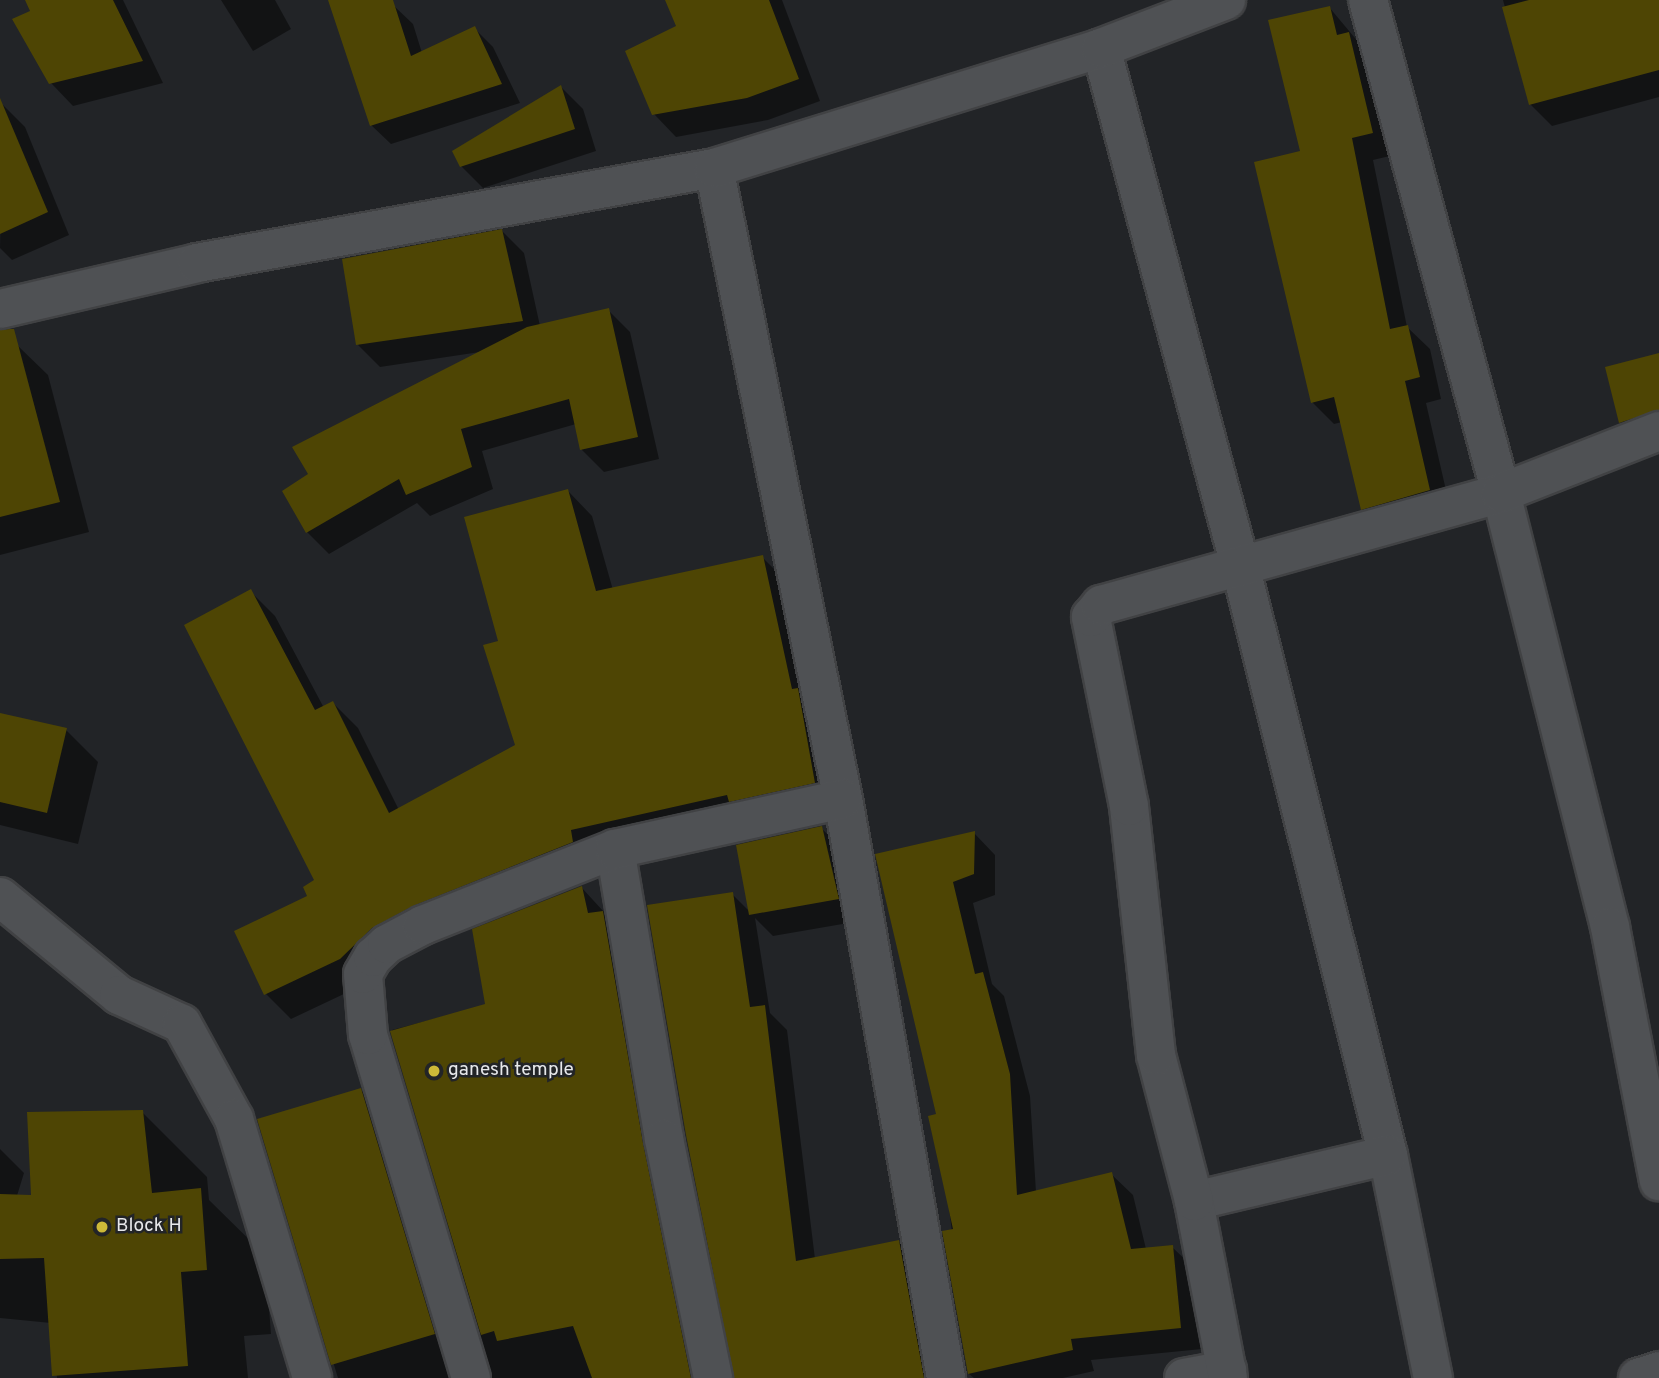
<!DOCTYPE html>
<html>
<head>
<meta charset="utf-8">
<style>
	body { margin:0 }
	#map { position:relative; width:1659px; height:1378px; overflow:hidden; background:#222427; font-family:Overpass,sans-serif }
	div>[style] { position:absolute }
	.shadow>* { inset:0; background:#0007 }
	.building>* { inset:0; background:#4e4504 }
	.roads { filter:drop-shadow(2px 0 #414244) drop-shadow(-2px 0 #414244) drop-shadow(0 2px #414244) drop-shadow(0 -2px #414244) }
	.street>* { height:38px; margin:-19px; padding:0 19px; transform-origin:19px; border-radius:19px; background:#4f5154 }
	.secondary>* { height:38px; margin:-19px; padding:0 19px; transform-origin:19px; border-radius:19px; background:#4f5154 }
	.dots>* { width:19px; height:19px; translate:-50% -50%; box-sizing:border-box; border:4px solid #222427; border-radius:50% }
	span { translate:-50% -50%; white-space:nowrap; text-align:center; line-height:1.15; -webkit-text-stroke:5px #222427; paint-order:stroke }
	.poi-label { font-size:19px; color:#e7e8ea }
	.left { translate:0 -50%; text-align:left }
</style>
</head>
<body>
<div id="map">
	<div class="shadow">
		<i style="clip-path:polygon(27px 0,123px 0,163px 83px,73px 106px,51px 83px)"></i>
		<i style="clip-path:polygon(221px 0,275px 0,291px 29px,253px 51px)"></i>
		<i style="clip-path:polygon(692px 0,782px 0,820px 101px,768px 120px,676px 137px,654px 114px,679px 27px)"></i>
		<i style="clip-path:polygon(1503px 0,1659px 0,1659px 97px,1552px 126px,1530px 104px)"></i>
		<i style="clip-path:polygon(393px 5px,413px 24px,422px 53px,474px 28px,493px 47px,520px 103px,391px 144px,371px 125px)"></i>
		<i style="clip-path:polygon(1329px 7px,1370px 56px,1394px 155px,1373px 160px,1407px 327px,1430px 349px,1441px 399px,1426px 403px,1451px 512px,1384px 531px,1362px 509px,1342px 422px,1334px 424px,1312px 402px,1302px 152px)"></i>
		<i style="clip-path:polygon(561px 87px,583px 109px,596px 151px,483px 188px,461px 166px)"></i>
		<i style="clip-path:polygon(3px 105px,25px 127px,69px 235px,12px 260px,0 248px)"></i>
		<i style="clip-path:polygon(502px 231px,524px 253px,540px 326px,608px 310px,630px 332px,659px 459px,604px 472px,582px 450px,576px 424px,482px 451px,493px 489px,430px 516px,417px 503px,329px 554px,307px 532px,480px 352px,380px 367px,358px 345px)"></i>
		<i style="clip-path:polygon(17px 345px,48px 375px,89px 532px,0 555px,0 350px)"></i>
		<i style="clip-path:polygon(1659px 355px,1659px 438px,1643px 444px,1621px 422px)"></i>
		<i style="clip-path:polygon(568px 491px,592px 516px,613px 590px,762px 557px,787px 582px,839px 807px,750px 820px,440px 929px,365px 984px,291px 1019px,266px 994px,316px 880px,251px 592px,275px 616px,324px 708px,333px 703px,358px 728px,399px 810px,517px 746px,500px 642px)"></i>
		<i style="clip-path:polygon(0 714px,66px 730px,98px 762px,78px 844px,0 825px)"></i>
		<i style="clip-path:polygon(821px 828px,844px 850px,860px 921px,773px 936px,755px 918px,770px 1013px,787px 1030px,815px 1259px,899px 1242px,922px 1265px,942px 1378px,736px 1378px,732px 894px,751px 913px)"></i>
		<i style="clip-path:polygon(974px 833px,995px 855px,995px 895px,973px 903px,992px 984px,1004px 996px,1030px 1096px,1036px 1192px,1111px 1174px,1133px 1195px,1146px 1249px,1172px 1247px,1194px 1268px,1202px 1349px,1091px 1360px,1094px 1371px,1063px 1378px,974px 1378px,969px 1374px,938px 1116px,877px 855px)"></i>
		<i style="clip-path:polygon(582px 888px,626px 936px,708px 1378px,492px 1378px,392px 1030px,487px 1005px)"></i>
		<i style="clip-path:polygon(361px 1090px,384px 1113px,463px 1378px,338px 1378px,259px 1120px)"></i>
		<i style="clip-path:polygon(142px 1112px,207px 1177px,209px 1200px,265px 1255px,271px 1334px,244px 1336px,248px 1378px,57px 1378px,51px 1323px,0 1318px,0 1149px,24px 1173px,16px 1199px,33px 1202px)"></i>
	</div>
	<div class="building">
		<i style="clip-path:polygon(25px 0,113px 0,143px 61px,49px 84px,12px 19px,30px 11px)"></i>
		<i style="clip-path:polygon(328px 0,393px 0,411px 56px,475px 26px,502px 84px,370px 126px)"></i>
		<i style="clip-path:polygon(665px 0,769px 0,799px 79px,747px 98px,652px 115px,625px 51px,676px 26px)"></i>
		<i style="clip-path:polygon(1529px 0,1659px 0,1659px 70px,1529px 105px,1502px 7px)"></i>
		<i style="clip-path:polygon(1330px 6px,1337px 35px,1349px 32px,1373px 133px,1352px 138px,1390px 329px,1408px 325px,1420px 377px,1405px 381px,1430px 490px,1361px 510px,1334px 397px,1311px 403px,1254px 162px,1300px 151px,1268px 20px)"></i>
		<i style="clip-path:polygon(561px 85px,575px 129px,460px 167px,452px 151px)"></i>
		<i style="clip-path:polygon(0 98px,48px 212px,0 234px)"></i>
		<i style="clip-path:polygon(502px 229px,523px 321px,356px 345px,342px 259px)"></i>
		<i style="clip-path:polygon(609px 308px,638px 437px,580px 450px,569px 399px,461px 429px,472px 467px,406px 495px,399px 479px,306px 533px,282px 491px,308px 474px,292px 447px,527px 327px)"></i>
		<i style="clip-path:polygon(10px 329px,14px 329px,60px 502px,0 517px,0 330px)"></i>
		<i style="clip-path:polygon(1659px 353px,1659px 410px,1619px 423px,1605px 367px)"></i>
		<i style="clip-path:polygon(568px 489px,596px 591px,763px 555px,792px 689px,798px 688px,815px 783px,729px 802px,727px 795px,571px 830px,573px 842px,413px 906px,372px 928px,340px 959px,264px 995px,234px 931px,307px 896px,303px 887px,314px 880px,184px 625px,251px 589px,315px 710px,333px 701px,389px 813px,515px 745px,483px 645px,498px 641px,464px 517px)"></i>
		<i style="clip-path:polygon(0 713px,67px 728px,47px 813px,0 802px)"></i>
		<i style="clip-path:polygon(822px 826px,839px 899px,749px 915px,736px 845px)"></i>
		<i style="clip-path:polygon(975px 831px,974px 874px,953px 882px,975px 974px,983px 972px,1010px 1074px,1017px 1195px,1112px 1172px,1131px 1249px,1173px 1245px,1181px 1328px,1071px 1339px,1073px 1350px,968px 1374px,942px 1231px,953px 1229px,928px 1116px,936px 1114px,875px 854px)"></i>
		<i style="clip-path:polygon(582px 886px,588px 913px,603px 911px,643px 1143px,691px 1378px,592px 1378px,573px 1326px,497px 1341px,494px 1331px,481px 1335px,390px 1031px,485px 1004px,472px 929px)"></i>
		<i style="clip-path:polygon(733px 892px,750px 1007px,765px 1005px,796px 1261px,899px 1240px,924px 1378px,734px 1378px,686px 1135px,647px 905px)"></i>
		<i style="clip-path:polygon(361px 1088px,435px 1334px,331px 1365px,257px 1119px)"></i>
		<i style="clip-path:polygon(143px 1110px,152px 1193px,201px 1188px,207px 1270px,181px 1272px,188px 1366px,52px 1376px,44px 1258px,0 1259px,0 1194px,31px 1195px,27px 1112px)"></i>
	</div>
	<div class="roads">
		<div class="street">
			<i style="left:1368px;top:0;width:511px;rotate:74.9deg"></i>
			<i style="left:1501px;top:493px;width:447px;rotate:75.9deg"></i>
			<i style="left:1610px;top:927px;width:259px;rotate:79.1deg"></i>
			<i style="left:1101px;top:48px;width:535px;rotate:74.95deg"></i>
			<i style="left:1240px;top:565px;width:608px;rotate:75.92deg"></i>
			<i style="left:1388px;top:1155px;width:227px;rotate:78.6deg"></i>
			<i style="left:714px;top:168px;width:644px;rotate:78.45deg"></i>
			<i style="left:843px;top:799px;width:588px;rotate:79.91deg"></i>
			<i style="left:615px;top:849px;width:294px;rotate:80.4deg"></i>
			<i style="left:664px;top:1139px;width:244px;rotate:78.4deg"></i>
			<i style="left:0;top:897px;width:154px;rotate:39.5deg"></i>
			<i style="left:119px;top:995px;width:69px;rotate:24.7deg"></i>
			<i style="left:182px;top:1024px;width:108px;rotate:61.3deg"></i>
			<i style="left:234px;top:1119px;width:270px;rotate:73.2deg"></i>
			<i style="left:1194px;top:1201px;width:199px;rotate:-13.3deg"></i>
			<i style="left:471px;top:1378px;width:358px;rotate:-106.7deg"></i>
			<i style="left:368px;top:1035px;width:61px;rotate:-94.7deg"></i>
			<i style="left:363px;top:974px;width:20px;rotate:-60deg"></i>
			<i style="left:373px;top:957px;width:19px;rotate:-43deg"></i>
			<i style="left:387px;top:944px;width:41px;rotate:-27.8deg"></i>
			<i style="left:423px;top:925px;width:206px;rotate:-21.6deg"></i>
			<i style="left:615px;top:849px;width:233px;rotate:-12.4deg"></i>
			<i style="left:1184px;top:1378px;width:44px;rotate:-10.5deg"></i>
			<i style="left:1228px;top:1378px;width:180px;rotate:-100.9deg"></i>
			<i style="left:1194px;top:1201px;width:151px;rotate:-104.6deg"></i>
			<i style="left:1156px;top:1055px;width:250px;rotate:-96.2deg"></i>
			<i style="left:1129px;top:806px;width:193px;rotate:-101.4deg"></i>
			<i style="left:1091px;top:617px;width:16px;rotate:-50deg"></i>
			<i style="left:1101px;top:605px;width:415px;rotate:-15.6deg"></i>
			<i style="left:1501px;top:493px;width:170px;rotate:-21.4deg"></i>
			<i style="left:1638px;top:1378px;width:22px;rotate:-18deg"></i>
		</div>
		<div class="secondary">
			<i style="left:0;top:309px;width:202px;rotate:-13.1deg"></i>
			<i style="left:197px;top:263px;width:526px;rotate:-10.41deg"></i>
			<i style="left:714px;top:168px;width:405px;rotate:-17.2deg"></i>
			<i style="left:1101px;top:48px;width:134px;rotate:-21deg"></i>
		</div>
	</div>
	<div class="dots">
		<i style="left:434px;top:1071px;background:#cdb938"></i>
		<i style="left:102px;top:1227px;background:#cdb938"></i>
	</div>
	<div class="poi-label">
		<span class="left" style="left:448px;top:1071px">ganesh temple</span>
		<span class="left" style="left:116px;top:1227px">Block H</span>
	</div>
</div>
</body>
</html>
